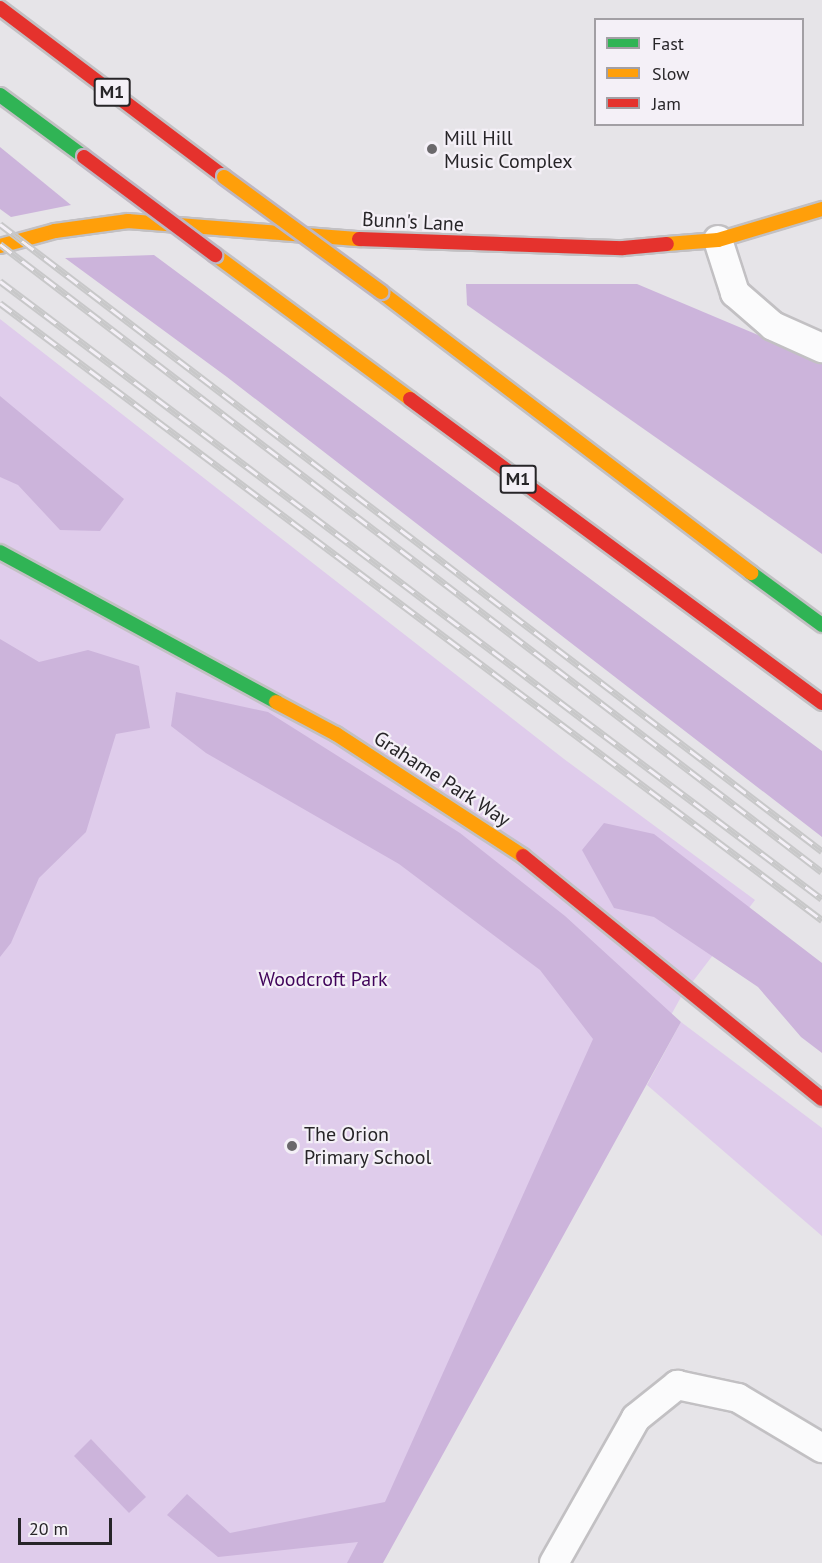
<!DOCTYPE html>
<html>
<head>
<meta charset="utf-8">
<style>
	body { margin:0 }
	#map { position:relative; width:822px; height:1563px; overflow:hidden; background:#e6e4e8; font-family:"PT Sans",sans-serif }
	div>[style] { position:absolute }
	.green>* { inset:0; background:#dfcceb }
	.forest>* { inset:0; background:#ccb4db }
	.roads { filter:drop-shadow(2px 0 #c2c0c3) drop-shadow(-2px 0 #c2c0c3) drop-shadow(0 2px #c2c0c3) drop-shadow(0 -2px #c2c0c3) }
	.street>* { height:28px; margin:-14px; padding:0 14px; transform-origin:14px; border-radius:14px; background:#fbfbfc }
	.fast>* { height:14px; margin:-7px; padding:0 7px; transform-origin:7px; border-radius:7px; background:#30b455 }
	.slow>* { height:14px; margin:-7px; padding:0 7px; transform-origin:7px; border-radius:7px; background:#ff9f0a }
	.jam>* { height:14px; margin:-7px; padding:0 7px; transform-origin:7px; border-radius:7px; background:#e5322d }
	.rail>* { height:7px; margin-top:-3.5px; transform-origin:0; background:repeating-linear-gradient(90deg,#f4f0f7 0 14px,#c8c8c9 0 28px); box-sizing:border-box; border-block:2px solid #c8c8c9 }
	.bridges { filter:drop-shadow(2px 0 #bdb7c2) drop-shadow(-2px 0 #bdb7c2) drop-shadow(0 2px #bdb7c2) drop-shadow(0 -2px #bdb7c2) }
	.slow-bridge>* { height:14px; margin:-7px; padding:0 7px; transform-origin:7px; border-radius:7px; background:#ff9f0a }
	.jam-bridge>* { height:14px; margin:-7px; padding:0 7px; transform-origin:7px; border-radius:7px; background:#e5322d }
	.dots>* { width:16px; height:16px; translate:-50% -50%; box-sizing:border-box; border:3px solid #f4f0f7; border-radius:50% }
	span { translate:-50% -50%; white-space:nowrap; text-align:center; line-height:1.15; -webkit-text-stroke:4.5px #f4f0f7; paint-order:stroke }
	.shield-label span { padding:2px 4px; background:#f4f0f7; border:2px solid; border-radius:4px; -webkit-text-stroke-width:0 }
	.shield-label { font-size:18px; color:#272528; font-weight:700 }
	.poi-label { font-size:20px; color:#272528 }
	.left { translate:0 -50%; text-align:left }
	.street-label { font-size:20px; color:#272528 }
	.park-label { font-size:20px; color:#40045a }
	.legend { position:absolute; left:594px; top:18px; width:210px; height:108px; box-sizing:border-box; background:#f4f0f7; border:2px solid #a29fa4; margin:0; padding:8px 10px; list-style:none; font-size:18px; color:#272528 }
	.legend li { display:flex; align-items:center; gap:12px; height:30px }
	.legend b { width:30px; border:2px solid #a29fa4 }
	.scale { position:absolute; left:18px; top:1518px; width:94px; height:27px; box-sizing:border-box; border:3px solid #272528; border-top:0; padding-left:8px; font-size:18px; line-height:21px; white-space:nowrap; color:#272528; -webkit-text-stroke:4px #f4f0f7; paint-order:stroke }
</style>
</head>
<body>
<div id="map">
	<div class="green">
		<i style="clip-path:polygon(0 319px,564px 759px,755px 900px,681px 997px,369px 1563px,0 1563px)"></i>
		<i style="clip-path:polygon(681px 1022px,822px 1128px,822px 1236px,647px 1085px)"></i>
	</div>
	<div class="forest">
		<i style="clip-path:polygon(0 147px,71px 205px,11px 217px,0 209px)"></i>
		<i style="clip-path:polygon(154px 255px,822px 751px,822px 837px,227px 377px,65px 258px)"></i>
		<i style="clip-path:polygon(466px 284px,637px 284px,822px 362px,822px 554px,467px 305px)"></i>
		<i style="clip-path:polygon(0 396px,124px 499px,100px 531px,60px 530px,18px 485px,0 477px)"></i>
		<i style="clip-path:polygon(0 639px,39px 662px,88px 650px,139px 666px,150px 728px,116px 734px,86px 832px,39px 878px,11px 943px,0 957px)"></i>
		<i style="clip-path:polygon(176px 692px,268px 712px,460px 833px,565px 916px,681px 1022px,383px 1563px,347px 1563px,358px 1542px,218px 1557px,167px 1515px,187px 1494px,230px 1533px,385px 1502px,593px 1039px,540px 970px,399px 864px,206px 753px,171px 726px)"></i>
		<i style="clip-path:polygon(604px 823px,654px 834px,822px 963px,822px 1053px,801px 1037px,758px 987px,654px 917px,614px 908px,582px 850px)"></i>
		<i style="clip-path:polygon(91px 1439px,146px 1497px,129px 1513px,74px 1456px)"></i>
	</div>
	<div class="roads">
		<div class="street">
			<i style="left:718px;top:240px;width:56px;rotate:72.2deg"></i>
			<i style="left:735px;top:293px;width:50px;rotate:41deg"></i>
			<i style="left:773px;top:326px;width:54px;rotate:24.2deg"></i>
			<i style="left:554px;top:1563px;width:167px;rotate:-60.5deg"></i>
			<i style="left:636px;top:1418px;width:53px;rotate:-38.8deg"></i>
			<i style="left:677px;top:1385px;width:62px;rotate:12deg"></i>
			<i style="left:738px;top:1398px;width:98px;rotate:30.8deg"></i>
		</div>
		<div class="fast">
			<i style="left:0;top:95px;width:104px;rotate:36.4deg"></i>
			<i style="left:0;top:552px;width:314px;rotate:28.5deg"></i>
			<i style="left:751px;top:573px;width:88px;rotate:36.2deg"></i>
		</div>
		<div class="slow">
			<i style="left:667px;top:244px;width:51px;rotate:-4.5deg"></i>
			<i style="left:718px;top:240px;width:109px;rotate:-16.6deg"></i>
			<i style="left:0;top:246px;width:57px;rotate:-15.3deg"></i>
			<i style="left:55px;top:231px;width:74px;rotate:-7.8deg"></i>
			<i style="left:128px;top:221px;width:232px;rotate:4.5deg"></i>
			<i style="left:215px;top:255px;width:242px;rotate:36.4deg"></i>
			<i style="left:381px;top:292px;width:465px;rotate:37.2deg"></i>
			<i style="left:276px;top:702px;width:68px;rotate:28.1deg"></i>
			<i style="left:336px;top:734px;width:223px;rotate:33.1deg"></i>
		</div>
		<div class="jam">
			<i style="left:0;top:8px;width:281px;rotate:37deg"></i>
			<i style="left:359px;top:239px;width:264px;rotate:2deg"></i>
			<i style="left:623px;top:248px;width:44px;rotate:-5.2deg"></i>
			<i style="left:410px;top:399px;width:512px;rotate:36.42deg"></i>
			<i style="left:523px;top:856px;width:385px;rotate:39.1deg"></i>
		</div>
	</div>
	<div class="rail">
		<i style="left:0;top:224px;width:1034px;rotate:37.34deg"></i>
		<i style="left:0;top:244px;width:1034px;rotate:37.38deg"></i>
		<i style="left:0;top:281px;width:1028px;rotate:36.94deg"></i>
		<i style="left:0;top:303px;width:1028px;rotate:36.89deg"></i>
	</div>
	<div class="bridges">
		<div class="slow-bridge">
			<i style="left:224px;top:177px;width:195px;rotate:36.2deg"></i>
		</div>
		<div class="jam-bridge">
			<i style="left:84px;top:157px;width:164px;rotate:36.8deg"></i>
		</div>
	</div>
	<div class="dots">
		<i style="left:432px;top:149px;background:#6a686b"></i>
		<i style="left:292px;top:1146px;background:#6a686b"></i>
	</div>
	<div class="shield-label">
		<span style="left:112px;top:92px">M1</span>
		<span style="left:518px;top:479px">M1</span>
	</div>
	<div class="poi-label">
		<span class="left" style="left:444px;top:150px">Mill Hill<br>Music Complex</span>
		<span class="left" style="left:304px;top:1146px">The Orion<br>Primary School</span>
	</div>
	<div class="street-label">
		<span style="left:413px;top:222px;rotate:3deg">Bunn's Lane</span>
		<span style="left:442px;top:779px;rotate:33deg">Grahame Park Way</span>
	</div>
	<div class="park-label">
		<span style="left:323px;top:979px">Woodcroft Park</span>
	</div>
	<ul class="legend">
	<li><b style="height:8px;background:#30b455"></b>Fast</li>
	<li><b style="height:8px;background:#ff9f0a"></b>Slow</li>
	<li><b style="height:8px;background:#e5322d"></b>Jam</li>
	</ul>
	<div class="scale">20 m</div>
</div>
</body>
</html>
